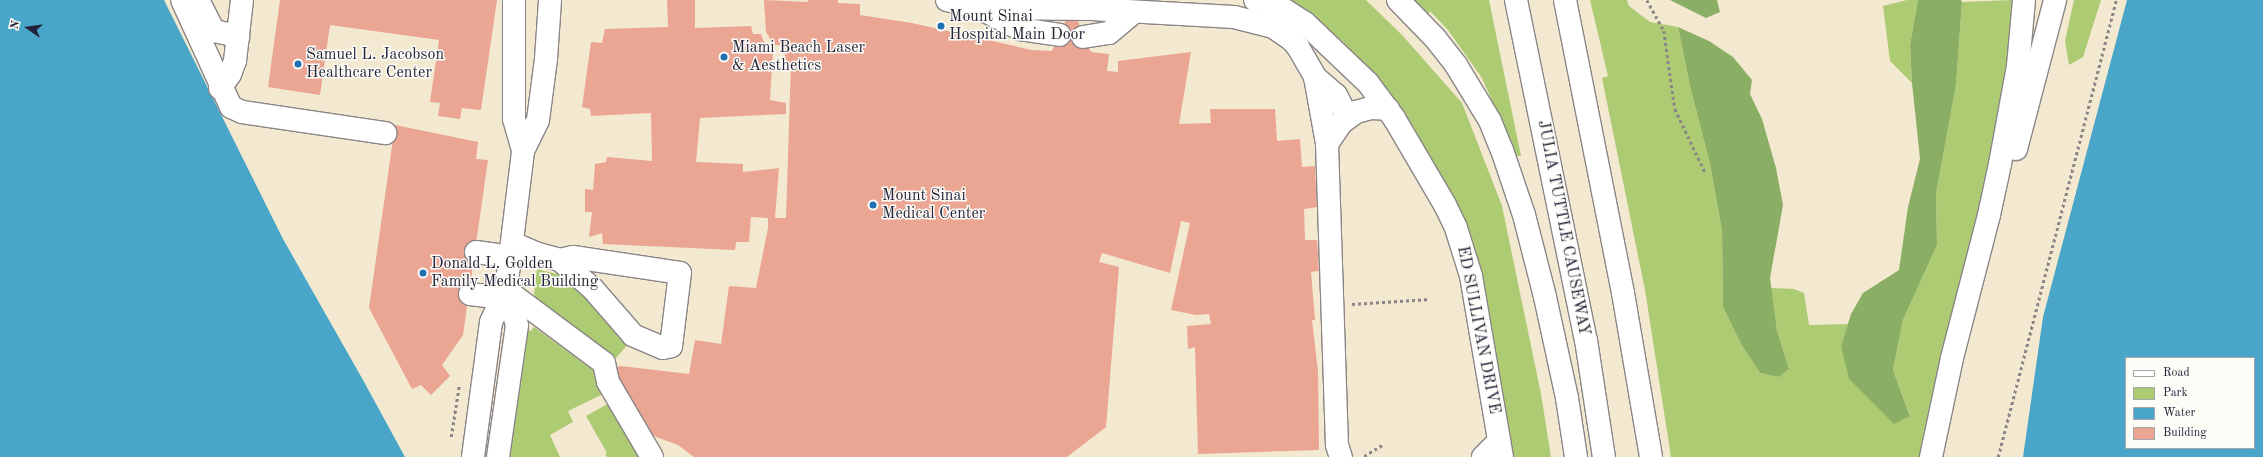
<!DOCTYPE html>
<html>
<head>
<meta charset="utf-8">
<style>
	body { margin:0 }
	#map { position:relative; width:2263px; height:457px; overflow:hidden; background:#f3e8d0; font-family:"Old Standard TT",serif }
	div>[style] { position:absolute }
	.green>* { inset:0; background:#adcb72 }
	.forest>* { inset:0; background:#8aaf64 }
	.water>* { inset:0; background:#49a6c8 }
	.building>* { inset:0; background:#eba593 }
	.path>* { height:2.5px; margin-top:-1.25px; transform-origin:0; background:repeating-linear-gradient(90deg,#8a8586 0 3px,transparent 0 6px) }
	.roads { filter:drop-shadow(1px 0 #8a8586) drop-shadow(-1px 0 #8a8586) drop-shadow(0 1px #8a8586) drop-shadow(0 -1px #8a8586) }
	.minor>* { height:22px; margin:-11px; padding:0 11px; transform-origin:11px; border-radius:11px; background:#fff }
	.highway>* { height:22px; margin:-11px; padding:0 11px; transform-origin:11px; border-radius:11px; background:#fff }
	.dots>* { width:11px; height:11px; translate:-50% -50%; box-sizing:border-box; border:2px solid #fdfcf7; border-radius:50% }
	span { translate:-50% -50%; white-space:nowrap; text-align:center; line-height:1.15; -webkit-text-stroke:3px #fdfcf7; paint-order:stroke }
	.poi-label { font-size:16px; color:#22223b }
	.left { translate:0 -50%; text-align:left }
	.street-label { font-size:16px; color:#22223b }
	.legend { position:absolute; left:2125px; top:357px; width:130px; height:92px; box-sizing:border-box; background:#fdfcf7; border:1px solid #a5a5ac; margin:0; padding:5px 7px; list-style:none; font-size:12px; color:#22223b }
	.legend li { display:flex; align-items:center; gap:8px; height:20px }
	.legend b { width:20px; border:1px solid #a5a5ac }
	.north { position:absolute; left:8px; top:8px; width:40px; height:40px; -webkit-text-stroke:3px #fdfcf7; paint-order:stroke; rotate:283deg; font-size:11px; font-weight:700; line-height:16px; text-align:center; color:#22223b }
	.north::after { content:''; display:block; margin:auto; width:14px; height:18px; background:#22223b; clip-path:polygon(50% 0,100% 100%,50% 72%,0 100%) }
</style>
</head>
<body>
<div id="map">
	<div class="green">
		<i style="clip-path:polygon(1290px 0,1366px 0,1403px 36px,1462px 103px,1502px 206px,1541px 394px,1551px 457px,1512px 457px,1454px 200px,1404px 113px,1343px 42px)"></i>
		<i style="clip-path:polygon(1411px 0,1489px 0,1521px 156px,1516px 156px,1482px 78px,1448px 30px,1430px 11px,1428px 16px)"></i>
		<i style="clip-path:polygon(1590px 0,1627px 0,1629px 6px,1650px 22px,1678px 27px,1690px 86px,1710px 164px,1722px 231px,1723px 307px,1741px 344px,1760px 373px,1779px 377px,1789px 369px,1777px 330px,1771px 288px,1794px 289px,1804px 293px,1809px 325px,1848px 324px,1841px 346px,1910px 415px,1893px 370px,1903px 320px,1937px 245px,1936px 194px,1956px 85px,1962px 2px,2013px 0,2004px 109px,1920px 457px,1671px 457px,1645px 290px,1602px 78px,1608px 76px)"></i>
		<i style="clip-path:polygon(1907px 0,1918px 0,1910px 45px,1912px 83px,1890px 61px,1883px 6px)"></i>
		<i style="clip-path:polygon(2074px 0,2101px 0,2083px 57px,2069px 65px,2065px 41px)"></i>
		<i style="clip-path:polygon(537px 269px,573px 278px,629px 343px,616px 358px,535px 297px,534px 293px)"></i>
		<i style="clip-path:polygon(534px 327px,597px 373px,603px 394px,568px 411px,573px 422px,550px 435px,560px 457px,506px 457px,523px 330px,531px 331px)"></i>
		<i style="clip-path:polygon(611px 402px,644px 457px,607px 457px,605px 454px,607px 453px,586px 416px)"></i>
	</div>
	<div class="forest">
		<i style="clip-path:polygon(1670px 0,1717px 0,1720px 12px,1706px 18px)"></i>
		<i style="clip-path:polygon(1918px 0,1961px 0,1962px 2px,1956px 85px,1936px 194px,1937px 245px,1903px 320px,1893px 370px,1910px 416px,1894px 424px,1849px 379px,1841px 346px,1851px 314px,1863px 293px,1899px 270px,1908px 207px,1920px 159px,1912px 83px,1910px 45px)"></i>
		<i style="clip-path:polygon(1678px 27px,1709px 41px,1733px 57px,1752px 80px,1750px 94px,1762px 119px,1776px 168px,1783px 205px,1770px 278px,1777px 330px,1789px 369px,1779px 377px,1760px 373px,1741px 344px,1723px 307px,1722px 231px,1710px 164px,1690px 86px)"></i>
	</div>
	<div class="water">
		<i style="clip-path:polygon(0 0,164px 0,283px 239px,363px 380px,405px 457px,0 457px)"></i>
		<i style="clip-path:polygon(evenodd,2127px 0,2263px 0,2263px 457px,2023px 457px,2043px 317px,2127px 0,2126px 358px,2254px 358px,2254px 448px,2126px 448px,2126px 358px)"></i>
	</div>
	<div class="building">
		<i style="clip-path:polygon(280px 0,497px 0,481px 110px,462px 108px,460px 119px,438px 116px,440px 103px,430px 102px,439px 40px,330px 25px,320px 95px,268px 87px)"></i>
		<i style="clip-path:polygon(667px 0,695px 0,695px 28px,751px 26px,753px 34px,761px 34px,767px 51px,773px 51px,770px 100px,786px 103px,786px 114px,700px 118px,696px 162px,743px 164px,743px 172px,779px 168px,775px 218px,786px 218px,791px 63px,784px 63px,786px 45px,774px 45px,766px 32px,764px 0,808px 2px,808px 0,838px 0,838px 3px,860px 4px,860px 15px,912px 23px,1032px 50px,1052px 51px,1067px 18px,1077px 17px,1083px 37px,1091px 52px,1109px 54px,1107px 71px,1118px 72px,1118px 61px,1191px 52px,1179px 124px,1211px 123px,1210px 109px,1275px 109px,1277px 141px,1300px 139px,1302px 167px,1315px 166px,1317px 207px,1304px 209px,1305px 240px,1317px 240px,1319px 271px,1311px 272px,1315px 320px,1312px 320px,1318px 371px,1319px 450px,1198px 454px,1195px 347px,1188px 349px,1187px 326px,1211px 324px,1209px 314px,1196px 315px,1171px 310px,1190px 223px,1181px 221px,1170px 273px,1102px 253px,1099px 262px,1119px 267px,1106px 427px,1067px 457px,694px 457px,678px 445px,656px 437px,650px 432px,612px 372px,616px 367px,621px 366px,689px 374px,695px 340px,721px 344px,729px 286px,756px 288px,768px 228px,768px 218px,751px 217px,749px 242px,736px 242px,735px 250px,603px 244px,602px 233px,589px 237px,592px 212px,585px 212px,585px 189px,593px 190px,595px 164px,606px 162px,607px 157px,652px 161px,651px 113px,591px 116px,590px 109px,582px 107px,591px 42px,602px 43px,605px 29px,668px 27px)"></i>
		<i style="clip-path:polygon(395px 125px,478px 142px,476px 159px,488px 160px,463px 335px,442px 365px,450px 376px,431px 395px,421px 385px,412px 389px,369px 308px)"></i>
	</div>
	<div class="path">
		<i style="left:1647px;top:0;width:35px;rotate:61deg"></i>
		<i style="left:1664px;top:31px;width:79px;rotate:82deg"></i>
		<i style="left:1675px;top:109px;width:70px;rotate:64.5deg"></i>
		<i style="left:1352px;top:304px;width:78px;rotate:-3.7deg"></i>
		<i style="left:451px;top:437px;width:52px;rotate:-81.1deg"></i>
		<i style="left:1364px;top:456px;width:21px;rotate:-31deg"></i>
		<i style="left:1998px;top:457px;width:472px;rotate:-75.5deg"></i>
	</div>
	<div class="roads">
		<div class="minor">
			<i style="left:182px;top:0;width:118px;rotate:65.4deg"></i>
			<i style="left:231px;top:107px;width:12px;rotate:24deg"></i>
			<i style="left:242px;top:112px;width:145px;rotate:8.4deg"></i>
			<i style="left:198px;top:0;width:35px;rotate:63deg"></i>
			<i style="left:214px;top:31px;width:25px;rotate:12deg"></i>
			<i style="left:514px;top:0;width:119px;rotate:90deg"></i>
			<i style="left:514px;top:119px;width:33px;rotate:74deg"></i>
			<i style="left:947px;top:0;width:34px;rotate:14deg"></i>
			<i style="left:980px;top:8px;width:111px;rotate:0.5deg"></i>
			<i style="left:1091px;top:9px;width:143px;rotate:3.2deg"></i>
			<i style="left:1234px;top:17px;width:40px;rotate:14.4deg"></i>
			<i style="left:1273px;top:27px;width:22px;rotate:34deg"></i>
			<i style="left:1291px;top:39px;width:11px;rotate:49deg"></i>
			<i style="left:1298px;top:47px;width:34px;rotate:60deg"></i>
			<i style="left:1315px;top:77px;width:68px;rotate:79.8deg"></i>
			<i style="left:1327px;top:144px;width:301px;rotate:88.1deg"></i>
			<i style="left:1337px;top:445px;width:13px;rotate:72deg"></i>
			<i style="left:1255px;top:0;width:26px;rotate:16deg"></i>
			<i style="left:1280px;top:7px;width:30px;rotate:33deg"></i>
			<i style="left:1305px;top:23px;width:87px;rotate:43.6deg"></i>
			<i style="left:1368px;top:83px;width:44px;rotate:53.4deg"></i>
			<i style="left:1394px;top:118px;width:101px;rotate:59.6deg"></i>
			<i style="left:1445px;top:205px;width:25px;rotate:64deg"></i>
			<i style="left:1456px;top:228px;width:50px;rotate:72.6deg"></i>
			<i style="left:1471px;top:276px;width:184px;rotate:80.3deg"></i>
			<i style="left:983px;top:10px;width:42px;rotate:27.2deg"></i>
			<i style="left:1020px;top:29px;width:40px;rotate:8.5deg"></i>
			<i style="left:1083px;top:37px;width:26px;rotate:-9deg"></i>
			<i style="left:1109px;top:33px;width:31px;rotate:-40deg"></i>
			<i style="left:1315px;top:77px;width:28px;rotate:41deg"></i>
			<i style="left:1336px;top:95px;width:25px;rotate:63deg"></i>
			<i style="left:220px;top:88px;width:17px;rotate:-54deg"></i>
			<i style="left:230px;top:74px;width:14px;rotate:-69deg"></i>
			<i style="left:235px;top:61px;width:61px;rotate:-83.5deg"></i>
			<i style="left:1327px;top:144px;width:25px;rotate:-56deg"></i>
			<i style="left:1341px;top:123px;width:19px;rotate:-36deg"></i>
			<i style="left:1356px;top:112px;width:16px;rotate:-15deg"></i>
			<i style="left:1371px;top:108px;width:17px;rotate:3deg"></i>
			<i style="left:512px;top:243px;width:28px;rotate:23deg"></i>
			<i style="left:538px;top:254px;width:23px;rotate:15deg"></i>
			<i style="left:560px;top:260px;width:13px;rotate:-13deg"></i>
			<i style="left:573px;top:257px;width:108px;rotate:8.5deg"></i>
			<i style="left:680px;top:273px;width:74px;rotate:97deg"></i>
			<i style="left:671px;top:346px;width:8px;rotate:166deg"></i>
			<i style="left:663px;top:348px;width:33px;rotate:-157deg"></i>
			<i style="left:633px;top:335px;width:61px;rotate:-131deg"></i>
			<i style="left:593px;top:289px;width:44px;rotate:-138.7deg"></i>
			<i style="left:476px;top:252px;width:34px;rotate:8deg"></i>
			<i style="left:506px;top:290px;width:122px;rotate:36.7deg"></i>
			<i style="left:604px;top:363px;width:19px;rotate:78deg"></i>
			<i style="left:608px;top:382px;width:87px;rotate:59.6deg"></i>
			<i style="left:470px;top:294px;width:32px;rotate:7deg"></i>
			<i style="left:473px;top:457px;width:136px;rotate:-82.4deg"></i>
			<i style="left:491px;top:322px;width:35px;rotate:-65deg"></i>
			<i style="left:506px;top:290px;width:140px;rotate:-83deg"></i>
			<i style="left:523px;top:151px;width:34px;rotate:-64deg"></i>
			<i style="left:538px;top:120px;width:62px;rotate:-82.5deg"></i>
			<i style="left:546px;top:59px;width:59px;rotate:-86.1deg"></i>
			<i style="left:498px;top:457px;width:133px;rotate:-81.8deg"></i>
			<i style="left:517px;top:325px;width:37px;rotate:-107deg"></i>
			<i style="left:1483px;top:457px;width:23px;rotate:-45deg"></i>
		</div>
		<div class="highway">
			<i style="left:1398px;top:0;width:53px;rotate:45.8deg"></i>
			<i style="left:1435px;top:38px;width:34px;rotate:52deg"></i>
			<i style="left:1456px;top:65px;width:66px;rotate:58.7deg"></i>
			<i style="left:1490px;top:121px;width:31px;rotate:68deg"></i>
			<i style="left:1502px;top:150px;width:69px;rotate:71.3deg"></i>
			<i style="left:1524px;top:215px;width:85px;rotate:75.6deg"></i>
			<i style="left:1545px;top:297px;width:103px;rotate:77.7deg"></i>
			<i style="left:1567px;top:398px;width:60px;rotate:81.3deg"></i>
			<i style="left:1516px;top:0;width:347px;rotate:78.4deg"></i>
			<i style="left:1586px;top:340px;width:118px;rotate:81.3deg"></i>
			<i style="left:1565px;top:0;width:299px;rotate:78.8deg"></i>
			<i style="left:1623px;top:293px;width:166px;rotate:80.3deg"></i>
			<i style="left:2016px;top:149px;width:154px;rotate:-75.3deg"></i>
			<i style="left:1931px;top:457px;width:101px;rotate:-78deg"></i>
			<i style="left:1952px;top:358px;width:148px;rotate:-75.5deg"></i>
			<i style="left:1989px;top:215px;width:52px;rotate:-77.8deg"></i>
			<i style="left:2000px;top:164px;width:100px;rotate:-79.6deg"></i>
			<i style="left:2018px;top:66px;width:66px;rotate:-84.8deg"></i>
		</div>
	</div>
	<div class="dots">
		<i style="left:941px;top:26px;background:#1f6fb2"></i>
		<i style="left:724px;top:57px;background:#1f6fb2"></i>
		<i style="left:298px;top:64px;background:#1f6fb2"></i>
		<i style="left:873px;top:205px;background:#1f6fb2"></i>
		<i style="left:423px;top:273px;background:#1f6fb2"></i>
	</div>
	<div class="poi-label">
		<span class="left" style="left:949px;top:26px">Mount Sinai<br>Hospital Main Door</span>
		<span class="left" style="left:732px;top:57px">Miami Beach Laser<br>&amp; Aesthetics</span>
		<span class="left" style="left:306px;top:64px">Samuel L. Jacobson<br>Healthcare Center</span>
		<span class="left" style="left:882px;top:205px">Mount Sinai<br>Medical Center</span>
		<span class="left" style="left:431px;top:273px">Donald L. Golden<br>Family Medical Building</span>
	</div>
	<div class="street-label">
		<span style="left:1563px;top:228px;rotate:79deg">JULIA TUTTLE CAUSEWAY</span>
		<span style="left:1478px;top:330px;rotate:79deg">ED SULLIVAN DRIVE</span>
	</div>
	<ul class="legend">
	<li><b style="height:5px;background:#fff"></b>Road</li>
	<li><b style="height:11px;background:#adcb72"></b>Park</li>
	<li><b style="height:11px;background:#49a6c8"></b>Water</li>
	<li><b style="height:11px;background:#eba593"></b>Building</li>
	</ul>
	<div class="north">N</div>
</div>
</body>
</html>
